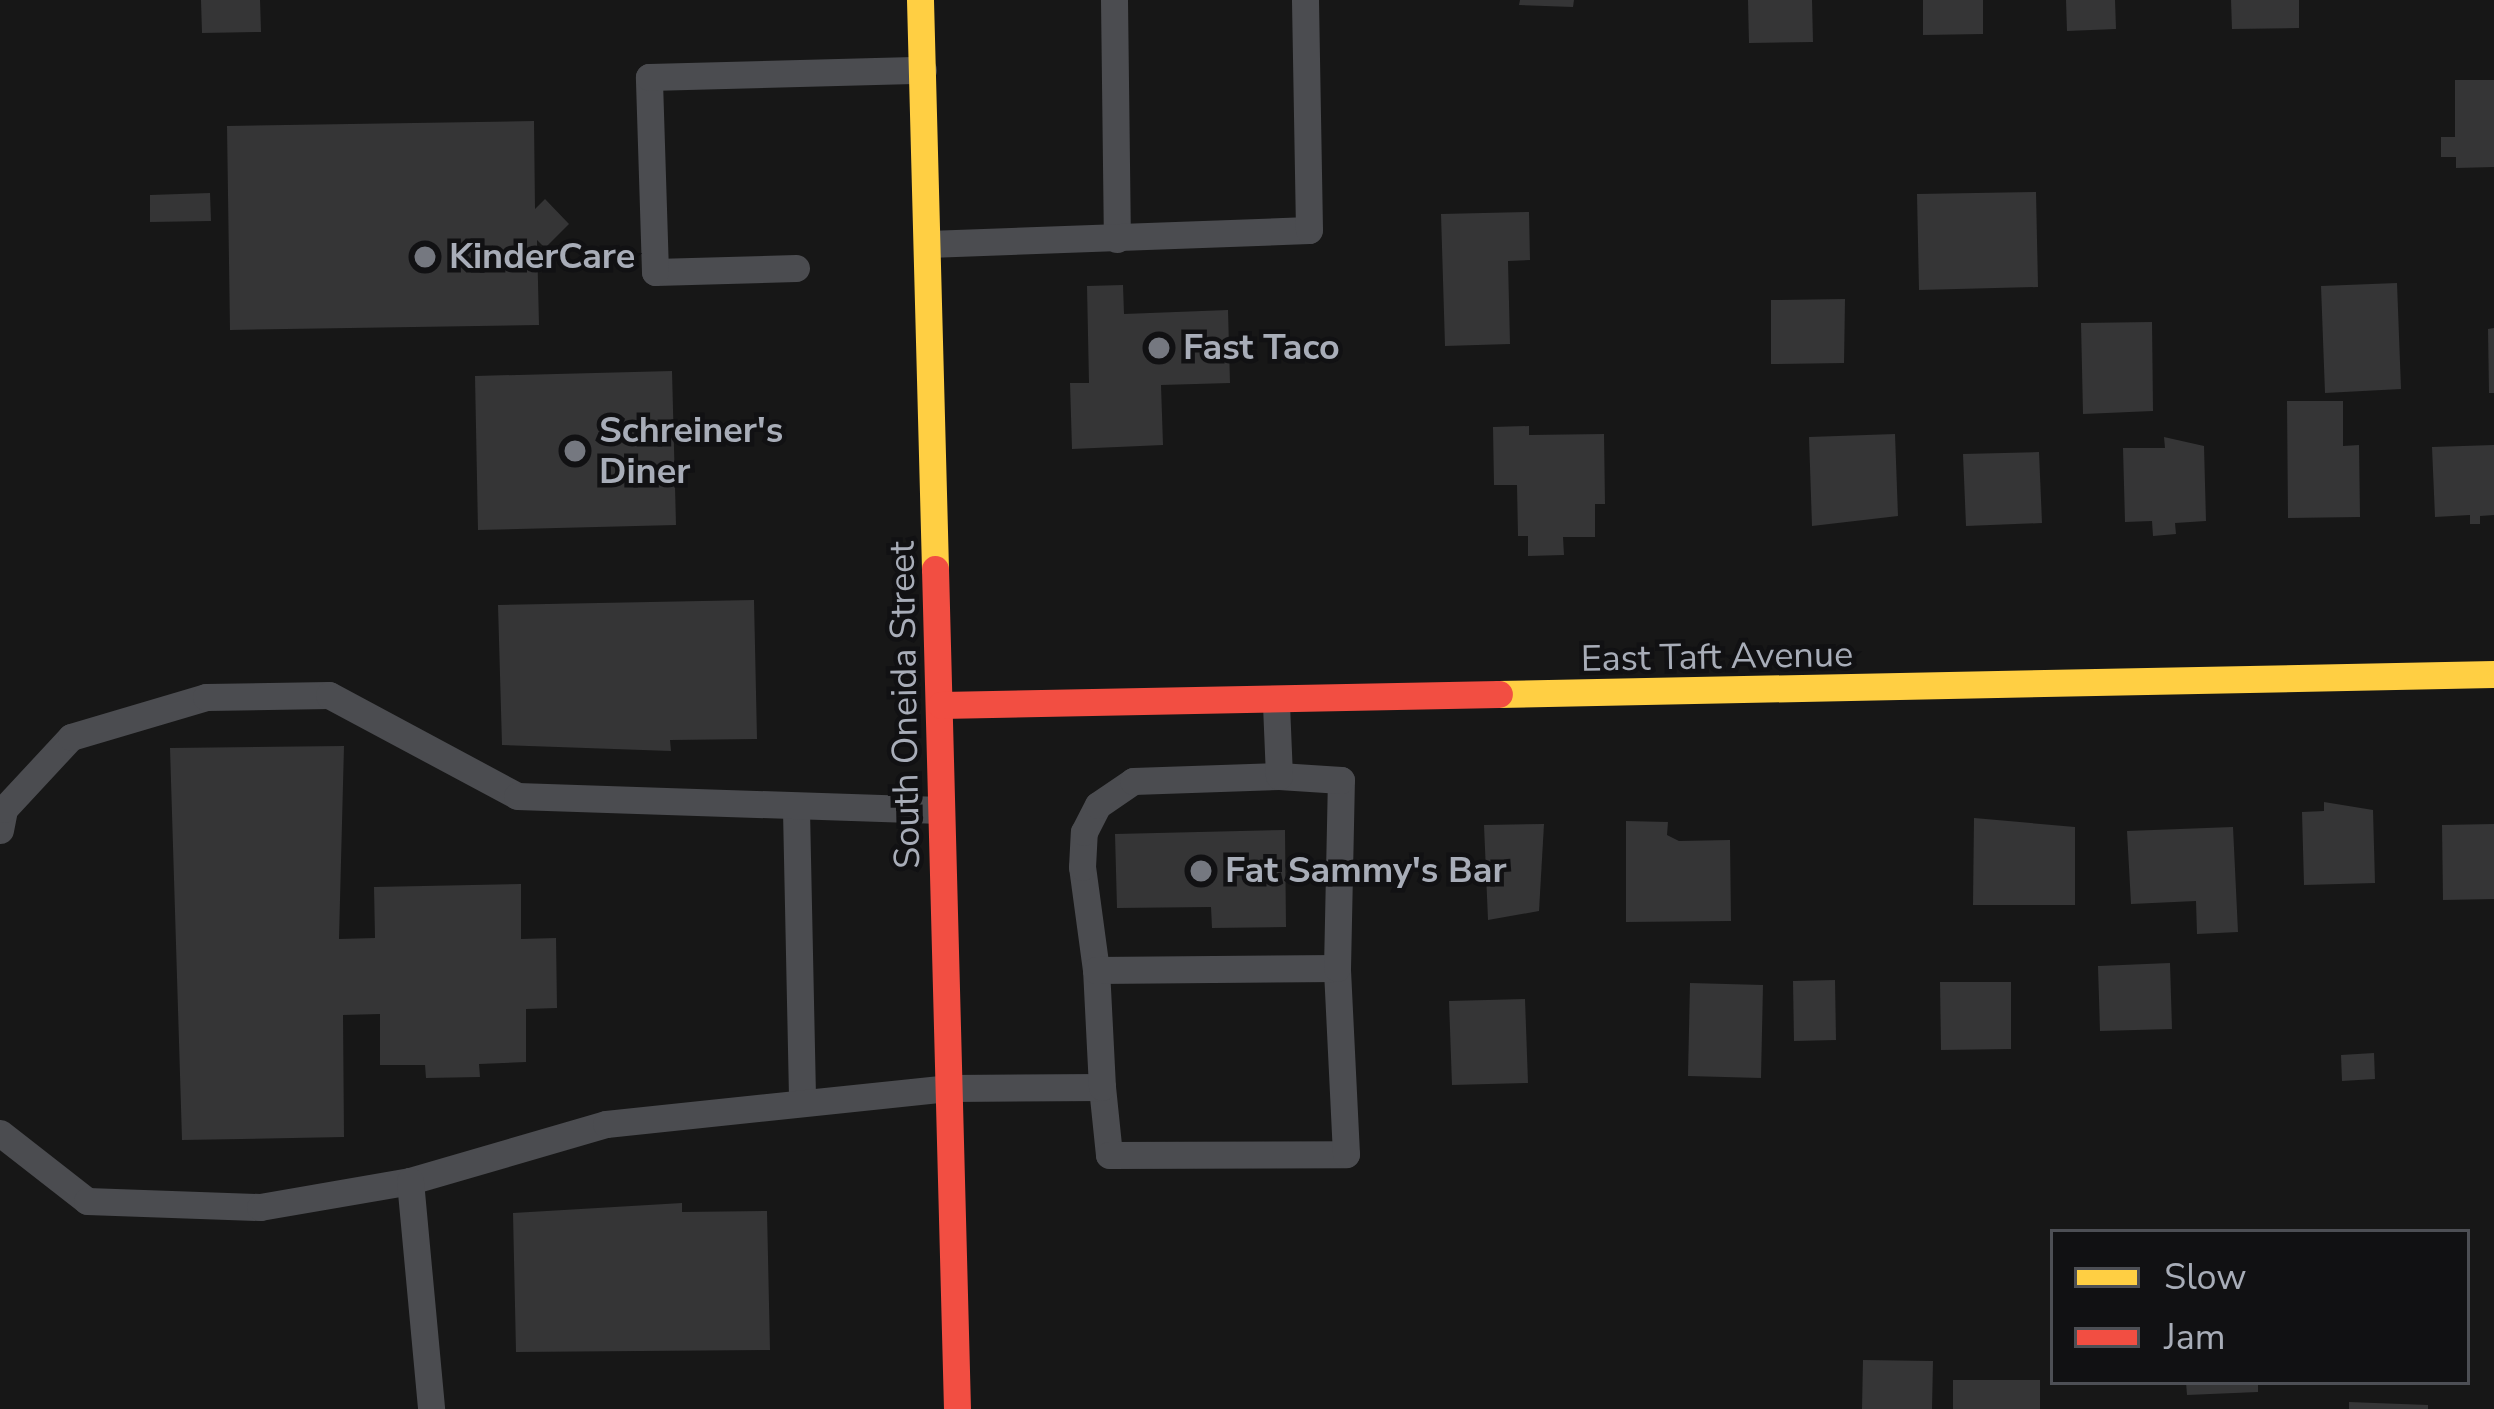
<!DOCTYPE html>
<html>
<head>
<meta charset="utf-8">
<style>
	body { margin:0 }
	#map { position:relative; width:2494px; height:1409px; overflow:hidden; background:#171717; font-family:"Nunito Sans",sans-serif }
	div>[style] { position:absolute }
	.building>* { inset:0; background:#353536 }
	.lane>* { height:27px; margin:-13.5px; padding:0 13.5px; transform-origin:13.5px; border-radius:13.5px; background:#4b4c50 }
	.slow>* { height:27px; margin:-13.5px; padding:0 13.5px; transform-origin:13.5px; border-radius:13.5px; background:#ffcf43 }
	.jam>* { height:27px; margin:-13.5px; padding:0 13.5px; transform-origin:13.5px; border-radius:13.5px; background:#f24e42 }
	.dots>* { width:33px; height:33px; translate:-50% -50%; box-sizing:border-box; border:6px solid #111113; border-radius:50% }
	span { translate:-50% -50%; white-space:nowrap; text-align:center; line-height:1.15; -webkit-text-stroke:9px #111113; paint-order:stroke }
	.poi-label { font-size:36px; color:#a8adb8; font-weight:700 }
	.left { translate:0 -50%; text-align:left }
	.street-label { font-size:36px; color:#a8adb8 }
	.legend { position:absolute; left:2050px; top:1229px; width:420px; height:156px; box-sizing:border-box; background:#111113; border:3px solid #4d4f55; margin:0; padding:15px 21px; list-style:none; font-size:36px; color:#a8adb8 }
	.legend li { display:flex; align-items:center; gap:24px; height:60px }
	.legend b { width:60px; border:3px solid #4d4f55 }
</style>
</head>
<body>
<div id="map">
	<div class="building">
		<i style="clip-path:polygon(201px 0,260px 0,261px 32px,202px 33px)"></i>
		<i style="clip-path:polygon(1520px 0,1574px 0,1573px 7px,1519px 5px)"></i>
		<i style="clip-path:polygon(1748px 0,1812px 0,1813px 42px,1749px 43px)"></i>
		<i style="clip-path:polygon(1923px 0,1983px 0,1983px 34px,1923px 35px)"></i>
		<i style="clip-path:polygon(2066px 0,2115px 0,2116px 29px,2067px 31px)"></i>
		<i style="clip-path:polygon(2231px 0,2299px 0,2299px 28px,2232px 29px)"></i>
		<i style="clip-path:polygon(2455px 80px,2494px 80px,2494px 167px,2456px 168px,2456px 157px,2441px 157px,2441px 137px,2455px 137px)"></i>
		<i style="clip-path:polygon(534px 121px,535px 209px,545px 199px,569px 224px,545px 248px,537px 240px,539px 325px,230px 330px,227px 126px)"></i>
		<i style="clip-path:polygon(2036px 192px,2038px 287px,1919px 290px,1917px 194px)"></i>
		<i style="clip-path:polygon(210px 193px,211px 221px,150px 222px,150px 195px)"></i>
		<i style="clip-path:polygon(1529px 212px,1530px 260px,1508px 261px,1510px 344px,1445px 346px,1441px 214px)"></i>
		<i style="clip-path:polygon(2397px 283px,2401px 389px,2325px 393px,2321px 286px)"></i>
		<i style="clip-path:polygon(1123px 285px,1124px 314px,1228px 310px,1230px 383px,1161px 385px,1163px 445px,1072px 449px,1070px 383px,1089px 383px,1087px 286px)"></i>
		<i style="clip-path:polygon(1845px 299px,1844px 363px,1771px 364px,1771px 300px)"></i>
		<i style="clip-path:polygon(2152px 322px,2153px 411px,2083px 414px,2081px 323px)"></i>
		<i style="clip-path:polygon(2494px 328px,2494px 393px,2489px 393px,2488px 329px)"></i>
		<i style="clip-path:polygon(672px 371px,676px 525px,478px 530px,475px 376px)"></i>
		<i style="clip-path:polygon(2287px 401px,2343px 401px,2343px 446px,2359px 445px,2360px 517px,2288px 518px)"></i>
		<i style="clip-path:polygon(1529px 426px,1529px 435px,1604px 434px,1605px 504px,1595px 504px,1595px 537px,1563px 537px,1564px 555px,1528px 556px,1528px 536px,1518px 536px,1517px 485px,1494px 485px,1493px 427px)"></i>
		<i style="clip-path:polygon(1895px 434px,1898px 516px,1812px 526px,1809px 437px)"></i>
		<i style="clip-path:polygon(2164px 437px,2204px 446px,2206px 521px,2175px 523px,2176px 534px,2153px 536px,2152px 521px,2125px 522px,2123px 448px,2165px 448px)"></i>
		<i style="clip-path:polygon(2494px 445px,2494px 515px,2480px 516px,2480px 524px,2470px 524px,2470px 515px,2435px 517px,2432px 447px)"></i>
		<i style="clip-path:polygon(2039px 452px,2042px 523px,1966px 526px,1963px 454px)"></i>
		<i style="clip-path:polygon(754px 600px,757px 739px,670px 740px,671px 751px,502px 745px,498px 605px)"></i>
		<i style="clip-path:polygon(344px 746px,339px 939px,375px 938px,374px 887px,521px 884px,521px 939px,556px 938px,557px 1008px,526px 1009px,526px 1062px,479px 1064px,480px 1077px,426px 1078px,425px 1065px,380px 1065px,380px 1014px,343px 1015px,344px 1137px,182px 1140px,170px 748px)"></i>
		<i style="clip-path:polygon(2324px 802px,2373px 810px,2375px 883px,2304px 885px,2302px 812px,2324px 811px)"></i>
		<i style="clip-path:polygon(1974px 818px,2075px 827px,2075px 905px,1973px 905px)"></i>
		<i style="clip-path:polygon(1626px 821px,1668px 822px,1667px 835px,1679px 841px,1730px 840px,1731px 921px,1626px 922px)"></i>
		<i style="clip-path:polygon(1544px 824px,1539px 911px,1488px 920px,1484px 825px)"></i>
		<i style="clip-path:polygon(2494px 824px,2494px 899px,2443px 900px,2442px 825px)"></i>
		<i style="clip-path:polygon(2233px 827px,2238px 932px,2197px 934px,2196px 901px,2131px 904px,2127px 831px)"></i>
		<i style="clip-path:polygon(1285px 830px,1286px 927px,1212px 928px,1211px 907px,1117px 908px,1115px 834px)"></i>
		<i style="clip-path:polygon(2170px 963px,2172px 1029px,2100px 1031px,2098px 966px)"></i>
		<i style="clip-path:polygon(1835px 980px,1836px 1040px,1794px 1041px,1793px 981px)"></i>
		<i style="clip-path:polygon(1940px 982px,2011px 982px,2011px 1049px,1941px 1050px)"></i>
		<i style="clip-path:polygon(1690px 983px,1763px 985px,1761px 1078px,1688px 1076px)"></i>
		<i style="clip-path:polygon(1525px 999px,1528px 1083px,1452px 1085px,1449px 1001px)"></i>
		<i style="clip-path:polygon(2374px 1053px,2375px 1079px,2342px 1081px,2341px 1055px)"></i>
		<i style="clip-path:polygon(682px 1203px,682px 1212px,767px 1211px,770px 1350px,516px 1352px,513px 1213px)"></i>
		<i style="clip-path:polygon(1863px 1360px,1933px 1361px,1932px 1409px,1862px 1409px)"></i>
		<i style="clip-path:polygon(1953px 1380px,2040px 1380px,2040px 1409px,1953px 1409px)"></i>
		<i style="clip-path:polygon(2186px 1382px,2258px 1382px,2258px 1392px,2187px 1395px)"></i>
		<i style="clip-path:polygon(2349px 1402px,2428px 1405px,2428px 1409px,2349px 1409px)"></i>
	</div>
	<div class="lane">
		<i style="left:1114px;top:0;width:239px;rotate:89.3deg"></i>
		<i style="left:928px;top:244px;width:381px;rotate:-2.1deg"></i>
		<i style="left:1309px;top:230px;width:230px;rotate:-91deg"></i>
		<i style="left:796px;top:268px;width:141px;rotate:178.4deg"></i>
		<i style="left:655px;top:272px;width:195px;rotate:-91.8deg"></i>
		<i style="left:649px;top:77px;width:274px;rotate:-1.5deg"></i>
		<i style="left:796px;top:810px;width:290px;rotate:88.8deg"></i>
		<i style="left:0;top:830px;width:21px;rotate:-79deg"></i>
		<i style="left:4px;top:809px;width:98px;rotate:-47.1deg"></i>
		<i style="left:71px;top:737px;width:141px;rotate:-16.5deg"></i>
		<i style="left:206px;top:697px;width:123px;rotate:-0.9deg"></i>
		<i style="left:329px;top:695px;width:213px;rotate:28.2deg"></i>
		<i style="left:517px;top:796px;width:424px;rotate:1.9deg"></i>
		<i style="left:1096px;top:970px;width:104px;rotate:-97.7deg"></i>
		<i style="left:1082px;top:867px;width:35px;rotate:-87deg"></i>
		<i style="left:1084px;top:832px;width:30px;rotate:-63deg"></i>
		<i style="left:1098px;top:805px;width:42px;rotate:-34.4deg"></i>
		<i style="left:1133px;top:781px;width:146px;rotate:-2deg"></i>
		<i style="left:1102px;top:1087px;width:68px;rotate:84.1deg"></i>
		<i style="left:1109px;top:1155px;width:237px;rotate:-0.2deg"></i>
		<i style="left:1346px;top:1154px;width:186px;rotate:-92.8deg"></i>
		<i style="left:0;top:1133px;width:110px;rotate:38deg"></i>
		<i style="left:87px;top:1201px;width:173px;rotate:2deg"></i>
		<i style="left:260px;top:1207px;width:152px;rotate:-9.8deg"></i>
		<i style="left:410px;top:1181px;width:204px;rotate:-16.2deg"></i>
		<i style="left:606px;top:1124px;width:346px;rotate:-6deg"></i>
		<i style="left:950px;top:1088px;width:152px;rotate:-0.4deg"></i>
		<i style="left:1102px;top:1087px;width:117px;rotate:-92.9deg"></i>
		<i style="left:1096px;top:970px;width:241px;rotate:-0.5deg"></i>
		<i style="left:1337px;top:968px;width:188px;rotate:-88.8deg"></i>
		<i style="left:1341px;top:780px;width:62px;rotate:-176.3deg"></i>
		<i style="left:1279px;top:776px;width:72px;rotate:-92.4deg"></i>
		<i style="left:410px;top:1181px;width:229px;rotate:84.7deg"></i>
	</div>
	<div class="slow">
		<i style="left:920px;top:0;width:569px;rotate:88.49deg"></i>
		<i style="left:1499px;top:694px;width:995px;rotate:-1.15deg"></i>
	</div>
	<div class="jam">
		<i style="left:935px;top:569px;width:840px;rotate:88.5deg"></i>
		<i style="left:941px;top:705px;width:558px;rotate:-1.13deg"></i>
	</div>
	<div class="dots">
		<i style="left:425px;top:257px;background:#757880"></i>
		<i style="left:1159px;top:348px;background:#757880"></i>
		<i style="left:575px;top:451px;background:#757880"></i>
		<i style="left:1201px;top:871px;background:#757880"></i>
	</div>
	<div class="poi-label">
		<span class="left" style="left:449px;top:257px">KinderCare</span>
		<span class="left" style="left:1183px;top:348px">Fast Taco</span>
		<span class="left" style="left:599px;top:451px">Schreiner's<br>Diner</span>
		<span class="left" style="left:1225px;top:871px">Fat Sammy's Bar</span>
	</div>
	<div class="street-label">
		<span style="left:1717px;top:657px;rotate:-1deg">East Taft Avenue</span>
		<span style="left:905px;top:705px;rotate:-91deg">South Oneida Street</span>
	</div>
	<ul class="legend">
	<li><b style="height:15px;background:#ffcf43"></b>Slow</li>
	<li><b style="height:15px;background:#f24e42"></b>Jam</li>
	</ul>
</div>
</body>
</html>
